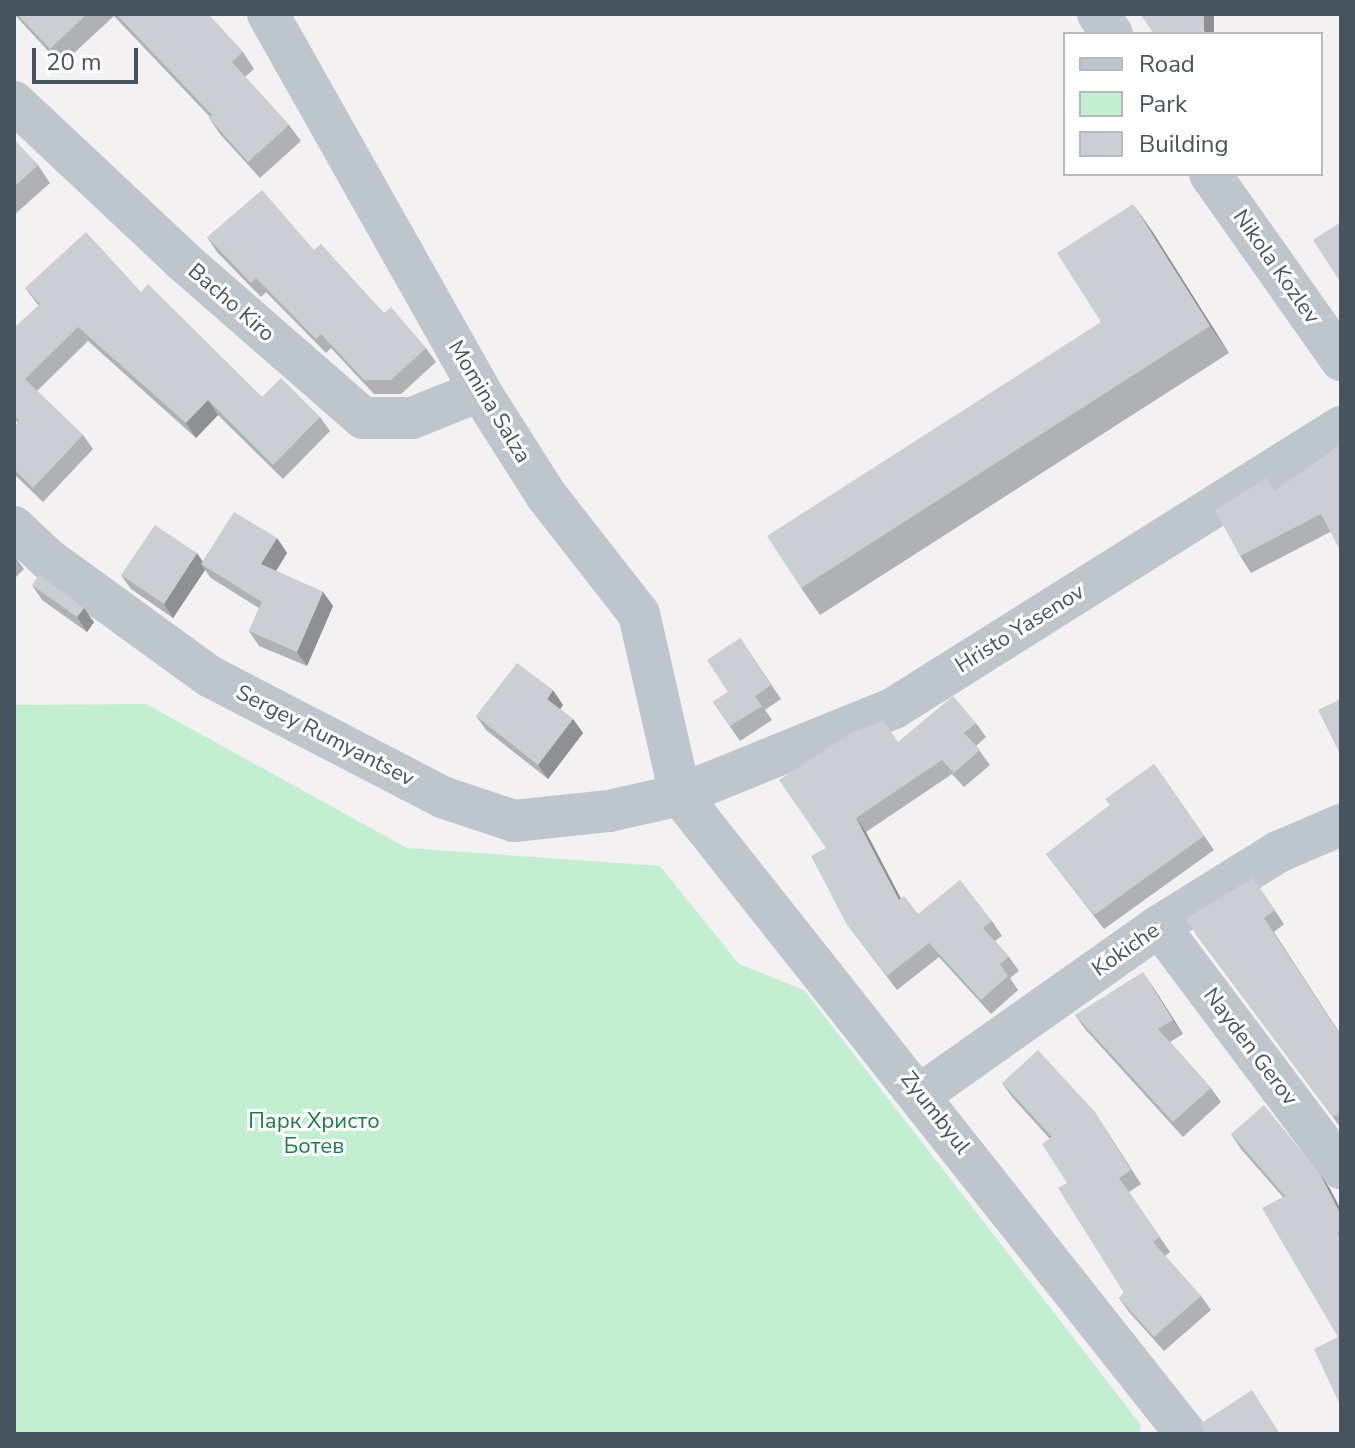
<!DOCTYPE html>
<html>
<head>
<meta charset="utf-8">
<style>
	body { margin:0 }
	#map { position:relative; width:1355px; height:1448px; overflow:hidden; background:#f3f1f1; font-family:"Nunito Sans",sans-serif }
	div>[style] { position:absolute }
	.green>* { inset:0; background:#c1efd0 }
	.street>* { height:42px; margin:-21px; padding:0 21px; transform-origin:21px; border-radius:21px; background:#bdc6cd }
	.wall>* { inset:0; background:#afb1b5 }
	.shaded-wall>* { inset:0; background:#8e9094 }
	.building>* { inset:0; background:#cbced3 }
	span { translate:-50% -50%; white-space:nowrap; text-align:center; line-height:1.15; -webkit-text-stroke:6px #fff; paint-order:stroke }
	.street-label { font-size:22px; color:#49555e }
	.park-label { font-size:22px; color:#197f47 }
	.frame { position:absolute; inset:0; border:16px solid #49555e; pointer-events:none }
	.legend { position:absolute; left:1063px; top:32px; width:260px; height:144px; box-sizing:border-box; background:#fff; border:2px solid #b6bbbf; margin:0; padding:10px 14px; list-style:none; font-size:24px; color:#49555e }
	.legend li { display:flex; align-items:center; gap:16px; height:40px }
	.legend b { width:40px; border:2px solid #b6bbbf }
	.scale { position:absolute; left:32px; top:48px; width:106px; height:36px; box-sizing:border-box; border:4px solid #49555e; border-top:0; padding-left:10px; font-size:24px; line-height:28px; white-space:nowrap; color:#49555e; -webkit-text-stroke:6px #fff; paint-order:stroke }
</style>
</head>
<body>
<div id="map">
	<div class="green">
		<i style="clip-path:polygon(146px 704px,407px 848px,660px 866px,739px 964px,804px 990px,1141px 1425px,1139px 1434px,14px 1434px,14px 705px)"></i>
	</div>
	<div class="street">
		<i style="left:268px;top:14px;width:433px;rotate:60.6deg"></i>
		<i style="left:480px;top:391px;width:123px;rotate:57.6deg"></i>
		<i style="left:546px;top:495px;width:151px;rotate:52deg"></i>
		<i style="left:639px;top:614px;width:186px;rotate:77.2deg"></i>
		<i style="left:680px;top:795px;width:815px;rotate:51.63deg"></i>
		<i style="left:1098px;top:14px;width:24px;rotate:55deg"></i>
		<i style="left:14px;top:102px;width:231px;rotate:43.2deg"></i>
		<i style="left:182px;top:260px;width:240px;rotate:41.1deg"></i>
		<i style="left:363px;top:418px;width:49px"></i>
		<i style="left:412px;top:418px;width:73px;rotate:-21.7deg"></i>
		<i style="left:1210px;top:174px;width:228px;rotate:54.8deg"></i>
		<i style="left:14px;top:527px;width:47px;rotate:43.3deg"></i>
		<i style="left:48px;top:559px;width:199px;rotate:36deg"></i>
		<i style="left:209px;top:676px;width:263px;rotate:27.4deg"></i>
		<i style="left:442px;top:797px;width:76px;rotate:18.4deg"></i>
		<i style="left:514px;top:821px;width:96px;rotate:-6deg"></i>
		<i style="left:609px;top:811px;width:73px;rotate:-12.7deg"></i>
		<i style="left:680px;top:795px;width:231px;rotate:-22.1deg"></i>
		<i style="left:894px;top:708px;width:528px;rotate:-32.15deg"></i>
		<i style="left:1159px;top:926px;width:303px;rotate:53.1deg"></i>
		<i style="left:921px;top:1094px;width:291px;rotate:-35.2deg"></i>
		<i style="left:1159px;top:926px;width:140px;rotate:-31.9deg"></i>
		<i style="left:1278px;top:852px;width:69px;rotate:-23.2deg"></i>
	</div>
	<div class="wall">
		<i style="clip-path:polygon(14px 14px,208px 14px,243px 52px,254px 69px,245px 77px,289px 125px,301px 141px,260px 178px,220px 134px,209px 118px,210px 117px,114px 16px,61px 65px)"></i>
		<i style="clip-path:polygon(14px 140px,38px 165px,50px 183px,14px 215px)"></i>
		<i style="clip-path:polygon(1152px 231px,1229px 353px,820px 615px,801px 588px,1101px 322px)"></i>
		<i style="clip-path:polygon(207px 237px,314px 250px,384px 313px,426px 348px,436px 362px,401px 394px,374px 394px,331px 348px,326px 353px,266px 292px,261px 297px,217px 252px)"></i>
		<i style="clip-path:polygon(25px 288px,141px 292px,262px 397px,320px 417px,330px 431px,283px 479px,218px 415px,196px 438px,88px 341px,37px 391px,83px 435px,93px 449px,43px 502px,14px 474px,14px 427px,18px 423px,14px 418px,14px 328px,39px 306px)"></i>
		<i style="clip-path:polygon(1338px 446px,1330px 532px,1251px 573px,1240px 556px,1276px 490px)"></i>
		<i style="clip-path:polygon(277px 538px,287px 553px,276px 571px,323px 592px,333px 606px,307px 666px,259px 646px,249px 631px,259px 608px,211px 578px,205px 570px,173px 618px,131px 589px,121px 575px,203px 561px)"></i>
		<i style="clip-path:polygon(14px 555px,24px 569px,14px 579px)"></i>
		<i style="clip-path:polygon(32px 585px,94px 622px,87px 632px,42px 600px)"></i>
		<i style="clip-path:polygon(740px 638px,781px 699px,765px 710px,772px 720px,740px 741px,713px 702px,728px 692px)"></i>
		<i style="clip-path:polygon(563px 705px,560px 709px,573px 719px,583px 733px,548px 779px,486px 730px,476px 716px)"></i>
		<i style="clip-path:polygon(976px 723px,986px 737px,976px 746px,990px 765px,964px 787px,952px 774px,866px 832px,901px 899px,918px 914px,992px 921px,1002px 936px,995px 941px,1009px 957px,1019px 971px,1010px 978px,1018px 990px,991px 1014px,939px 957px,897px 990px,846px 923px,826px 848px,899px 742px)"></i>
		<i style="clip-path:polygon(1154px 764px,1214px 850px,1104px 929px,1046px 854px,1110px 805px)"></i>
		<i style="clip-path:polygon(1253px 878px,1284px 924px,1274px 932px,1341px 1035px,1341px 1128px,1195px 933px)"></i>
		<i style="clip-path:polygon(1153px 987px,1183px 1034px,1170px 1042px,1211px 1088px,1221px 1102px,1183px 1137px,1085px 1029px,1075px 1015px)"></i>
		<i style="clip-path:polygon(1002px 1083px,1094px 1111px,1141px 1184px,1129px 1192px,1170px 1252px,1165px 1256px,1201px 1296px,1211px 1310px,1164px 1351px,1129px 1312px,1119px 1298px,1124px 1293px,1067px 1183px,1050px 1139px,1012px 1097px)"></i>
		<i style="clip-path:polygon(1231px 1134px,1320px 1174px,1330px 1189px,1341px 1210px,1341px 1407px,1338px 1337px,1283px 1197px,1241px 1149px)"></i>
	</div>
	<div class="shaded-wall">
		<i style="clip-path:polygon(1204px 14px,1214px 14px,1214px 34px,1206px 34px,1204px 31px)"></i>
		<i style="clip-path:polygon(1133px 204px,1152px 231px,1229px 353px,1210px 326px)"></i>
		<i style="clip-path:polygon(208px 400px,218px 415px,196px 438px,186px 423px)"></i>
		<i style="clip-path:polygon(277px 538px,287px 553px,271px 579px,261px 564px)"></i>
		<i style="clip-path:polygon(197px 553px,207px 568px,201px 564px,205px 570px,173px 618px,164px 604px)"></i>
		<i style="clip-path:polygon(323px 592px,333px 606px,307px 666px,297px 652px)"></i>
		<i style="clip-path:polygon(84px 608px,94px 622px,87px 632px,77px 617px)"></i>
		<i style="clip-path:polygon(553px 690px,563px 705px,557px 713px,547px 699px)"></i>
		<i style="clip-path:polygon(573px 719px,583px 733px,548px 779px,538px 765px)"></i>
		<i style="clip-path:polygon(856px 818px,866px 832px,909px 914px,899px 900px)"></i>
		<i style="clip-path:polygon(1143px 972px,1153px 987px,1183px 1034px,1173px 1020px)"></i>
		<i style="clip-path:polygon(1320px 1174px,1330px 1189px,1341px 1210px,1341px 1215px)"></i>
	</div>
	<div class="building">
		<i style="clip-path:polygon(17px 14px,87px 14px,50px 49px)"></i>
		<i style="clip-path:polygon(116px 14px,208px 14px,243px 52px,232px 62px,289px 125px,248px 162px,209px 118px,212px 115px)"></i>
		<i style="clip-path:polygon(1140px 14px,1204px 14px,1204px 31px,1199px 34px,1154px 34px)"></i>
		<i style="clip-path:polygon(14px 140px,38px 165px,14px 187px)"></i>
		<i style="clip-path:polygon(262px 190px,314px 250px,321px 244px,384px 313px,391px 307px,426px 348px,391px 380px,364px 380px,321px 334px,316px 339px,256px 278px,251px 283px,207px 237px)"></i>
		<i style="clip-path:polygon(1133px 204px,1210px 326px,801px 588px,767px 536px,1101px 322px,1057px 253px)"></i>
		<i style="clip-path:polygon(1341px 222px,1341px 283px,1313px 240px)"></i>
		<i style="clip-path:polygon(86px 232px,141px 292px,148px 284px,262px 397px,281px 378px,320px 417px,273px 465px,208px 400px,186px 423px,78px 327px,25px 379px,83px 435px,33px 488px,14px 469px,14px 427px,19px 421px,14px 415px,14px 328px,40px 304px,25px 288px)"></i>
		<i style="clip-path:polygon(1338px 446px,1341px 450px,1341px 552px,1321px 514px,1240px 556px,1215px 510px,1267px 478px,1274px 491px)"></i>
		<i style="clip-path:polygon(234px 512px,277px 538px,261px 564px,323px 592px,297px 652px,249px 631px,262px 602px,201px 564px)"></i>
		<i style="clip-path:polygon(155px 525px,197px 553px,164px 604px,121px 575px)"></i>
		<i style="clip-path:polygon(39px 575px,84px 608px,77px 617px,32px 585px)"></i>
		<i style="clip-path:polygon(740px 638px,771px 685px,755px 696px,762px 706px,730px 726px,713px 702px,728px 692px,707px 660px)"></i>
		<i style="clip-path:polygon(517px 663px,553px 690px,547px 699px,573px 719px,538px 765px,476px 716px)"></i>
		<i style="clip-path:polygon(953px 696px,976px 723px,964px 733px,980px 750px,954px 773px,942px 760px,856px 818px,899px 900px,904px 896px,918px 914px,960px 880px,992px 921px,983px 928px,1009px 957px,1000px 964px,1008px 976px,981px 1000px,929px 943px,887px 976px,846px 923px,811px 856px,826px 848px,779px 780px,851px 733px,883px 720px,898px 742px)"></i>
		<i style="clip-path:polygon(1341px 699px,1341px 756px,1318px 710px)"></i>
		<i style="clip-path:polygon(1154px 764px,1204px 836px,1094px 915px,1046px 854px,1110px 805px,1105px 799px)"></i>
		<i style="clip-path:polygon(1253px 878px,1275px 910px,1264px 918px,1341px 1036px,1341px 1113px,1333px 1117px,1185px 919px)"></i>
		<i style="clip-path:polygon(1143px 972px,1173px 1020px,1158px 1029px,1211px 1088px,1173px 1122px,1075px 1015px)"></i>
		<i style="clip-path:polygon(1038px 1050px,1094px 1111px,1131px 1170px,1119px 1178px,1160px 1237px,1153px 1242px,1201px 1296px,1154px 1337px,1119px 1298px,1124px 1293px,1058px 1188px,1067px 1183px,1042px 1144px,1052px 1137px,1002px 1083px)"></i>
		<i style="clip-path:polygon(1264px 1105px,1320px 1174px,1341px 1215px,1341px 1231px,1337px 1233px,1341px 1241px,1341px 1407px,1314px 1349px,1338px 1337px,1262px 1208px,1285px 1196px,1231px 1134px)"></i>
		<i style="clip-path:polygon(1252px 1390px,1280px 1434px,1206px 1434px,1200px 1424px)"></i>
	</div>
	<div class="street-label">
		<span style="left:1276px;top:267px;rotate:55deg">Nikola Kozlev</span>
		<span style="left:231px;top:303px;rotate:41deg">Bacho Kiro</span>
		<span style="left:489px;top:402px;rotate:59deg">Momina Salza</span>
		<span style="left:1020px;top:629px;rotate:-32deg">Hristo Yasenov</span>
		<span style="left:325px;top:736px;rotate:27deg">Sergey Rumyantsev</span>
		<span style="left:1126px;top:950px;rotate:-35deg">Kokiche</span>
		<span style="left:1250px;top:1047px;rotate:53deg">Nayden Gerov</span>
		<span style="left:935px;top:1113px;rotate:52deg">Zyumbyul</span>
	</div>
	<div class="park-label">
		<span style="left:314px;top:1134px">Парк Христо<br>Ботев</span>
	</div>
	<div class="frame"></div>
	<ul class="legend">
	<li><b style="height:10px;background:#bdc6cd"></b>Road</li>
	<li><b style="height:22px;background:#c1efd0"></b>Park</li>
	<li><b style="height:22px;background:#cbced3"></b>Building</li>
	</ul>
	<div class="scale">20 m</div>
</div>
</body>
</html>
